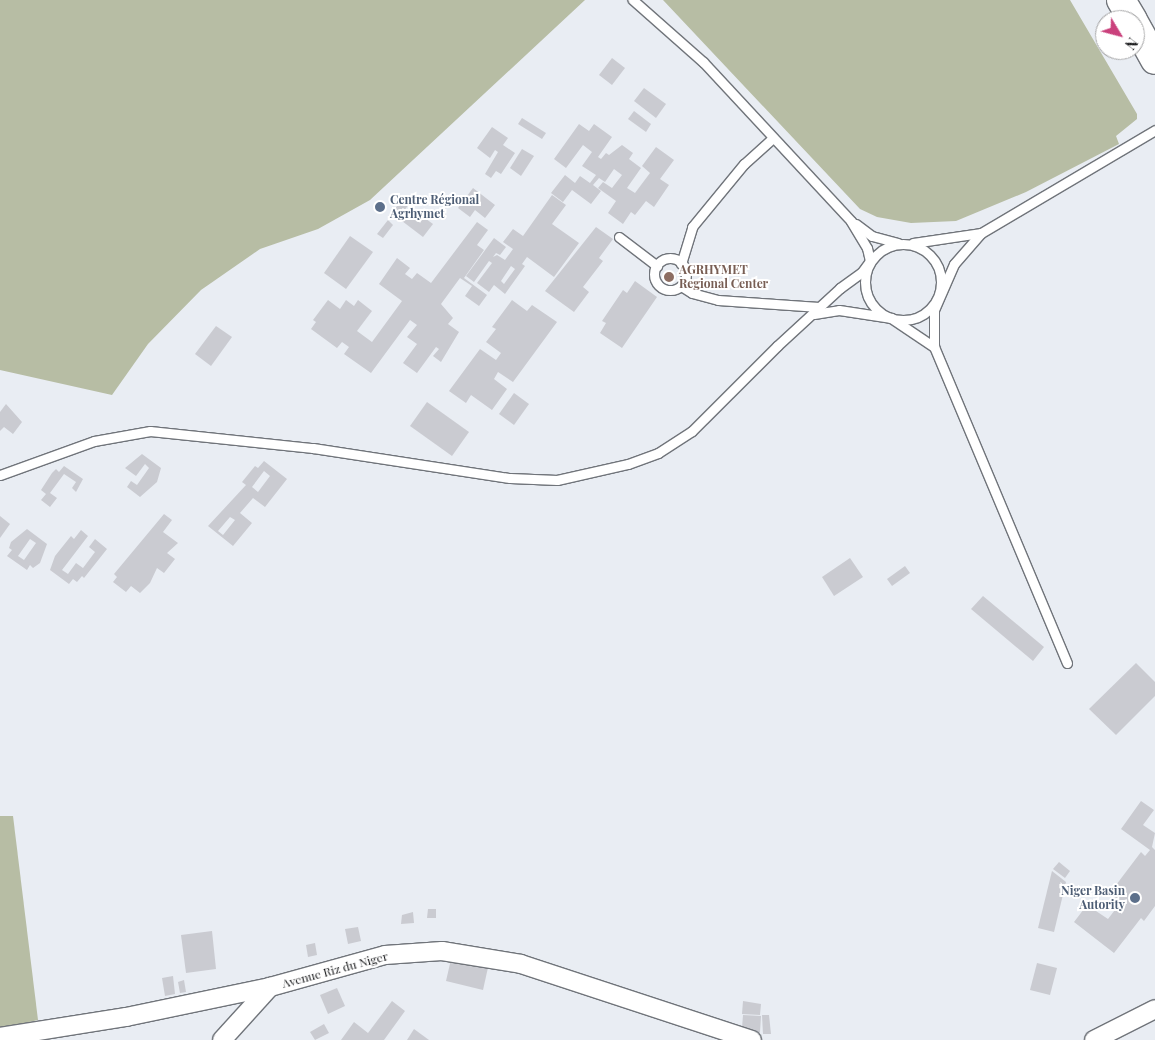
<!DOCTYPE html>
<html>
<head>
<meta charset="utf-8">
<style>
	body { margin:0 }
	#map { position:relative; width:1155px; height:1040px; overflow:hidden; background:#e9edf3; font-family:"Playfair Display",serif }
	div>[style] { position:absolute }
	.green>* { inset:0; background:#b7bda4 }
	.building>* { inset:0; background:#cacbd1 }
	.roads { filter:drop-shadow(1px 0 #70747a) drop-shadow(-1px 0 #70747a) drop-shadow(0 1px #70747a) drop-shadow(0 -1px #70747a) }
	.lane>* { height:9px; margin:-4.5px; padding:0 4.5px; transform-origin:4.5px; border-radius:4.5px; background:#fff }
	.lane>.ring { margin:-4.5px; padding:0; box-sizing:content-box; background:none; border:9px solid #fff; border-radius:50% }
	.street>* { height:18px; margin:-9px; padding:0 9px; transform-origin:9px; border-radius:9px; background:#fff }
	.primary>* { height:28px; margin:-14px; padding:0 14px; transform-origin:14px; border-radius:14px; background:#fff }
	.dots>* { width:14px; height:14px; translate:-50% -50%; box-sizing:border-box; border:2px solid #fff; border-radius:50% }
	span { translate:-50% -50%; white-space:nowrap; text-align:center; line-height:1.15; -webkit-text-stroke:4px #fff; paint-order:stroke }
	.service-label { font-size:12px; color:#4e5e75; font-weight:700 }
	.left { translate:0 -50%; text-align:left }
	.right { translate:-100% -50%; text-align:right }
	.education-label { font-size:12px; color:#785e54; font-weight:700 }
	.street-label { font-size:12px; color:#161719 }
	.north { position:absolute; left:1095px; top:10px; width:50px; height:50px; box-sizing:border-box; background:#fff; border:1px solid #a2a2a3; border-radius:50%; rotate:127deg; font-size:14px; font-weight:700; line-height:20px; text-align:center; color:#161719 }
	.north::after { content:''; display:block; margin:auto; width:18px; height:22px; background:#ca417c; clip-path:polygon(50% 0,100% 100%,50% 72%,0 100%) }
</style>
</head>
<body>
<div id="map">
	<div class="green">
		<i style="clip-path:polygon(0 0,585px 0,370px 200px,318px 229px,260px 249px,201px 290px,148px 344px,112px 395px,0 370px)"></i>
		<i style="clip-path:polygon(663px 0,1070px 0,1137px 114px,1137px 119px,1116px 136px,1119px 144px,1026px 192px,956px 221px,911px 223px,877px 217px,860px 209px)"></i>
		<i style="clip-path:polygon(0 816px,13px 816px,38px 1020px,0 1029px)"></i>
	</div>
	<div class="building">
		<i style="clip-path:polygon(612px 58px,625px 68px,612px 85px,599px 75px)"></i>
		<i style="clip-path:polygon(644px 88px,666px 104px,656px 118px,634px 101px)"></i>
		<i style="clip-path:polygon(634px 111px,651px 124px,646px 132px,628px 119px)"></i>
		<i style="clip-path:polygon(522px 118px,546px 133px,542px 139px,518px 124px)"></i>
		<i style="clip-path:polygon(579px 124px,589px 131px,594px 124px,612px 137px,598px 157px,601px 159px,606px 153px,609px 155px,622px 145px,633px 153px,629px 159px,641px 168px,627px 188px,635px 193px,650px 173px,642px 166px,656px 147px,674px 160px,660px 179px,669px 185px,654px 207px,646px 201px,635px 215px,631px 212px,623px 224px,608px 213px,616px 201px,598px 188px,603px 182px,612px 188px,622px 175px,614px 169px,605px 182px,599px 178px,593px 185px,601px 191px,591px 204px,572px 190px,563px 202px,551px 193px,565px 175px,575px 183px,580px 176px,590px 183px,596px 175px,582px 166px,592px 152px,583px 145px,566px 168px,554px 159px)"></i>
		<i style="clip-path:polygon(492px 127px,508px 138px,503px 145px,515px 153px,501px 174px,496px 171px,491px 178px,485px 174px,498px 152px,495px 150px,490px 158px,477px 148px)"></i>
		<i style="clip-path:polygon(522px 149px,534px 156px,521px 176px,510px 168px)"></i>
		<i style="clip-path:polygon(473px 188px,495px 205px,485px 218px,475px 210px,470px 217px,458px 208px)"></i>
		<i style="clip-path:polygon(evenodd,552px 195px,566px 205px,552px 224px,579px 243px,554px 277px,527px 257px,522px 264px,525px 266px,505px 294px,494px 285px,489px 292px,477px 283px,492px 263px,489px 261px,474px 282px,466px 276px,494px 238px,506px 247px,500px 255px,496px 253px,493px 257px,497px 255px,505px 260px,513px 249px,503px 242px,513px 229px,523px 236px,552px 195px,511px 266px,515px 269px,504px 284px,501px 281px,511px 266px)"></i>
		<i style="clip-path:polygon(402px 199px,409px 204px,399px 218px,392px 213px)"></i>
		<i style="clip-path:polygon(411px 208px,433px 224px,423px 237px,402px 221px)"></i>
		<i style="clip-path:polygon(388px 220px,393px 225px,383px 238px,377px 234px)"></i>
		<i style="clip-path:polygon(477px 222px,488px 230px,477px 245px,484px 250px,464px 278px,487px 295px,479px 306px,465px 296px,472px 286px,460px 278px,441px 304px,453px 318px,448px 324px,459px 332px,441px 362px,433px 356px,439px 349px,436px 347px,417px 373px,403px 363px,417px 344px,407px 337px,417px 325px,410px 320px,371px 373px,344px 354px,349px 347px,342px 342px,337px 348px,311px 329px,316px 322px,313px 320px,328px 300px,340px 309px,346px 300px,354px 306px,358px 300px,372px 311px,357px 331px,372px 342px,402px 301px,379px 284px,397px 258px,410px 268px,405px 274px,412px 279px,417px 273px,431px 283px)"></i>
		<i style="clip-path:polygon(596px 227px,613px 239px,599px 258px,603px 261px,583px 287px,589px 292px,574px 312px,545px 291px)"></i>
		<i style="clip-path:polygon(350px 236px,373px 252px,346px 289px,324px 273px)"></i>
		<i style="clip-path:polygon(635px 281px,657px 297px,622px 348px,600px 333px,606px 323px,602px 321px,623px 290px,627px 293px)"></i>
		<i style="clip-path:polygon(512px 300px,527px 311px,532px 305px,557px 322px,513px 382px,498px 372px,494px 379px,507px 389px,492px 410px,471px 395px,466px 403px,449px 391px,480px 349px,496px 360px,501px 353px,486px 342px,496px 329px,492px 327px)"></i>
		<i style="clip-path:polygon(216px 326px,232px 337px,211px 366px,195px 354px)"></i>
		<i style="clip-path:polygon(514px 393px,529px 404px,514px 425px,499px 414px)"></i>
		<i style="clip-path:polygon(427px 402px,469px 432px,452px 456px,410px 426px)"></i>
		<i style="clip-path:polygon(6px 404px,22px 422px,13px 434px,4px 427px,0 431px,0 412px)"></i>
		<i style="clip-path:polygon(142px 454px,161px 468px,157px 482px,140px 497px,127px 487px,131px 481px,137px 485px,149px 468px,145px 464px,136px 476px,125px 468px)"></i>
		<i style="clip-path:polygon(evenodd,264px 461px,287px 479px,265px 507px,253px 498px,240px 513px,252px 523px,233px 546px,208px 526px,246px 485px,242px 482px,255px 466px,258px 468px,264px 461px,264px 471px,270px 476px,258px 492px,252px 487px,264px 471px,264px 461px,230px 517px,235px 520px,223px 535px,218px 531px,230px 517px)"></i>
		<i style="clip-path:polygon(64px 466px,83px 479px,76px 492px,72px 488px,76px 482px,64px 474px,50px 493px,57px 498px,50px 507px,41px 500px,46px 494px,41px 490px,52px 473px,56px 469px,59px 472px)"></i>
		<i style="clip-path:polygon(164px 514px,172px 520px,163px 532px,178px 543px,167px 553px,175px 559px,164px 573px,157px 568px,150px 583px,140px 593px,131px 586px,126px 592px,113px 582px,117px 577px,114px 574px)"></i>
		<i style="clip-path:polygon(0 516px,10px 524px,0 538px)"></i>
		<i style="clip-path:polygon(evenodd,27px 529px,47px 544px,40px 563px,33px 568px,30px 565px,27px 570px,7px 556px,12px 550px,9px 548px,11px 542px,27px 529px,30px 539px,36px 543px,24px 560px,18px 556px,30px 539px)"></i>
		<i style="clip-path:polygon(81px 530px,88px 536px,62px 570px,68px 574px,76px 563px,83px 568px,95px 552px,89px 547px,95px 539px,107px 549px,84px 578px,82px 576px,77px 582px,73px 579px,69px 584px,50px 570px,55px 556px,71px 536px,74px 539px)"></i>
		<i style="clip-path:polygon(850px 558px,863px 577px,834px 596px,822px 577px)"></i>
		<i style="clip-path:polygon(905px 566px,910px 573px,892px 586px,887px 579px)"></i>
		<i style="clip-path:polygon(983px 596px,1044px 647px,1033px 661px,971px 609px)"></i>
		<i style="clip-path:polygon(1136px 663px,1155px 682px,1155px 696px,1116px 735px,1089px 709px)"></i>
		<i style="clip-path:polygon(1141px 801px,1154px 810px,1143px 825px,1155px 833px,1152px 847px,1155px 850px,1155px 906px,1144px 921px,1141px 918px,1114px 953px,1074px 922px,1087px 905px,1108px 919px,1121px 902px,1110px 893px,1141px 852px,1145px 856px,1150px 850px,1121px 829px)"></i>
		<i style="clip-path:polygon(1059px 862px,1070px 871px,1065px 878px,1053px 869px)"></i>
		<i style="clip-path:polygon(1052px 871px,1066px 882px,1054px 932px,1038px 928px)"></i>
		<i style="clip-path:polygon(428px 909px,436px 909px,436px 918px,427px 918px)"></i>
		<i style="clip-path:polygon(413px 912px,414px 923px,401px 924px,402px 915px)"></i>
		<i style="clip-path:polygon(358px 927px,361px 941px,348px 944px,345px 929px)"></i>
		<i style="clip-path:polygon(212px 931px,216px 969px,186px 973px,181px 935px)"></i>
		<i style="clip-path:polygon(315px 943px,317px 955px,308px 957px,306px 945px)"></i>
		<i style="clip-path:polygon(452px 955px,489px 963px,483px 990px,446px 981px)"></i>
		<i style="clip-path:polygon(1037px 963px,1057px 968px,1050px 995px,1030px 990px)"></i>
		<i style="clip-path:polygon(173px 976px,175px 994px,165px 996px,162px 978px)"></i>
		<i style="clip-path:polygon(184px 980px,186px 992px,180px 993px,178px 982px)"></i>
		<i style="clip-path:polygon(337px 988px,345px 1006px,328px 1014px,320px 995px)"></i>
		<i style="clip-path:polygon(392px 1001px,405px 1011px,384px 1040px,341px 1040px,354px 1022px,368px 1033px)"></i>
		<i style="clip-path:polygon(743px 1001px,761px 1004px,760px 1015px,742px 1014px)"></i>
		<i style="clip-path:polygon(743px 1015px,761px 1016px,760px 1032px,742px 1028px)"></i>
		<i style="clip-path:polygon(762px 1015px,769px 1015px,771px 1034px,763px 1034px)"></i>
		<i style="clip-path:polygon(324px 1024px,329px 1033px,315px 1040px,310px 1032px)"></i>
		<i style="clip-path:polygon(414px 1029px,429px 1040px,407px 1040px)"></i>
	</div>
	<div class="roads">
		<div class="lane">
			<i style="left:856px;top:224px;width:20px;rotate:37deg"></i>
			<i style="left:872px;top:236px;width:27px;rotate:15deg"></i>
			<i style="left:619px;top:237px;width:48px;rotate:37.3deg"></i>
			<i style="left:913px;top:243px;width:69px;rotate:-8.4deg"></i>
			<i class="ring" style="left:865px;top:244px;width:67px;height:67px"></i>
			<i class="ring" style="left:654px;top:258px;width:23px;height:23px"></i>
			<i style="left:681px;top:264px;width:39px;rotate:-73deg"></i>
			<i style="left:692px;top:227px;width:82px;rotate:-50.5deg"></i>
			<i style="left:744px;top:164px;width:39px;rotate:-42deg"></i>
			<i style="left:681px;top:286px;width:13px;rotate:32deg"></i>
			<i style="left:692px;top:293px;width:27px;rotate:15deg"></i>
			<i style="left:718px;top:300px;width:101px;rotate:4deg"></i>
			<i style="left:814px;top:314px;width:25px;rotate:-9deg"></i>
			<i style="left:839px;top:310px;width:53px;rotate:8.7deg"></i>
			<i style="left:891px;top:318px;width:52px;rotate:34deg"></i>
			<i style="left:0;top:475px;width:100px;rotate:-19.9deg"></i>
			<i style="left:94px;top:441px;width:57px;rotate:-10.1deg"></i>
			<i style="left:150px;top:431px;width:164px;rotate:6deg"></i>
			<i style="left:313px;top:448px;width:199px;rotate:8.7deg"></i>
			<i style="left:510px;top:478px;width:47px;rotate:2.4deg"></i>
			<i style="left:557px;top:480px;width:73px;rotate:-12.7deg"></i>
			<i style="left:628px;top:464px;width:32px;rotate:-20deg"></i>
			<i style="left:658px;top:453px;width:40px;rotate:-32.9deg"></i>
			<i style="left:692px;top:431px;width:120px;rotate:-45deg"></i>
			<i style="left:777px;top:346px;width:86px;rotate:-42.6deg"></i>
			<i style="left:840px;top:288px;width:27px;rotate:-36deg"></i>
			<i style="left:862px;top:272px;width:14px;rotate:-54deg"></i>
			<i style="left:870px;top:261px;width:13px;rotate:-103deg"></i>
			<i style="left:867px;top:248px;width:31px;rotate:-121deg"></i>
			<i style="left:851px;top:221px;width:217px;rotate:-132.9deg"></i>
			<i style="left:703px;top:62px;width:94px;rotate:-138.5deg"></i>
			<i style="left:1067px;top:663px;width:343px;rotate:-112.8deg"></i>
			<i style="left:934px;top:347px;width:37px;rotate:-90deg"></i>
			<i style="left:934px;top:310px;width:50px;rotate:-66.5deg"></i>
			<i style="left:954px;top:264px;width:41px;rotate:-48.9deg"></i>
			<i style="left:981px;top:233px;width:202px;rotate:-30.6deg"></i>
		</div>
		<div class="street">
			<i style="left:0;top:1037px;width:128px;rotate:-9deg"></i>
			<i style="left:126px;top:1017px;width:147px;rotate:-11.8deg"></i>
			<i style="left:270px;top:987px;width:119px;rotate:-15.5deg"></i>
			<i style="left:385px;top:955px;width:57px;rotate:-4deg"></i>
			<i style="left:442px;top:951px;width:80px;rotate:9.3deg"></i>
			<i style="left:521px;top:964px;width:243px;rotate:18.2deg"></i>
			<i style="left:222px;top:1040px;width:72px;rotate:-47.8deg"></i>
			<i style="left:1094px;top:1040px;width:68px;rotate:-26.9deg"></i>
		</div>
		<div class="primary">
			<i style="left:1121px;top:0;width:23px;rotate:59deg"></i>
			<i style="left:1135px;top:24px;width:41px;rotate:60.9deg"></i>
		</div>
	</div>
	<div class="dots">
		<i style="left:380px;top:207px;background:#5c6f8a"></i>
		<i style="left:669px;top:277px;background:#8d6e63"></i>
		<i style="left:1135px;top:898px;background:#5c6f8a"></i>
	</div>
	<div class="service-label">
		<span class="left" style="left:390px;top:207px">Centre Régional<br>Agrhymet</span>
		<span class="right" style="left:1125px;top:898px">Niger Basin<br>Autority</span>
	</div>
	<div class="education-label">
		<span class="left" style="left:679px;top:277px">AGRHYMET<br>Regional Center</span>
	</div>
	<div class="street-label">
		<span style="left:335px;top:970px;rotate:-15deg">Avenue Riz du Niger</span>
	</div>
	<div class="north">N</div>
</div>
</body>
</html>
